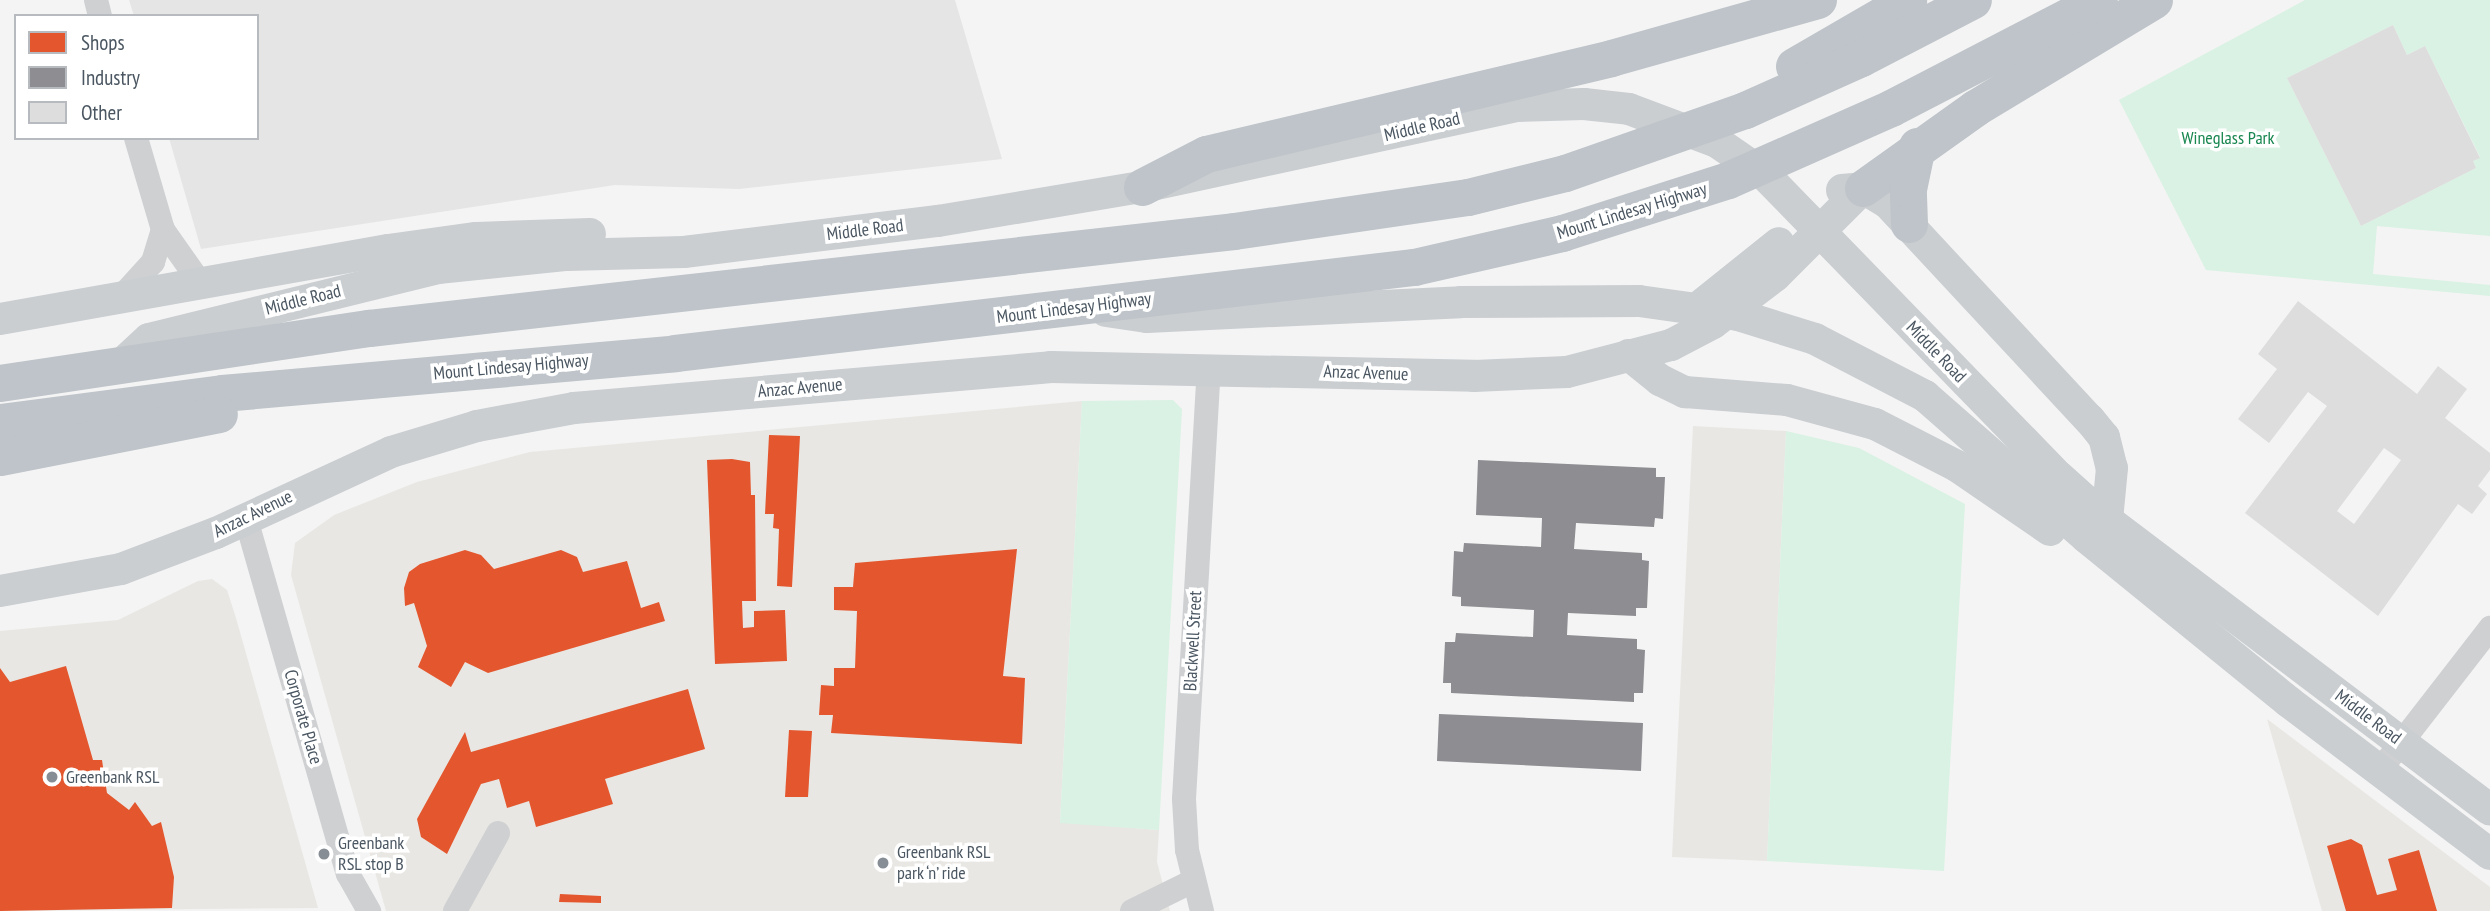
<!DOCTYPE html>
<html>
<head>
<meta charset="utf-8">
<style>
	body { margin:0 }
	#map { position:relative; width:2490px; height:911px; overflow:hidden; background:#f4f4f4; font-family:"PT Sans Narrow",sans-serif }
	div>[style] { position:absolute }
	.commercial>* { inset:0; background:#e8e7e3 }
	.education>* { inset:0; background:#e6e5e6 }
	.green>* { inset:0; background:#d9f2e3 }
	.shops>* { inset:0; background:#e4572e }
	.industry>* { inset:0; background:#8d8d92 }
	.building>* { inset:0; background:#ddddde }
	.minor>* { height:24px; margin:-12px; padding:0 12px; transform-origin:12px; border-radius:12px; background:#ced0d2 }
	.major>* { height:32px; margin:-16px; padding:0 16px; transform-origin:16px; border-radius:16px; background:#caced1 }
	.highway>* { height:37px; margin:-18.5px; padding:0 18.5px; transform-origin:18.5px; border-radius:18.5px; background:#bec4c9 }
	.dots>* { width:19px; height:19px; translate:-50% -50%; box-sizing:border-box; border:4px solid #fff; border-radius:50% }
	span { translate:-50% -50%; white-space:nowrap; text-align:center; line-height:1.15; -webkit-text-stroke:7px #fff; paint-order:stroke }
	.street-label { font-size:18px; color:#4a5661 }
	.park-label { font-size:18px; color:#17864f }
	.poi-label { font-size:18px; color:#4a5661 }
	.left { translate:0 -50%; text-align:left }
	.legend { position:absolute; left:14px; top:14px; width:245px; height:126px; box-sizing:border-box; background:#fff; border:2px solid #b7bbc0; margin:0; padding:9px 12px; list-style:none; font-size:21px; color:#4a5661 }
	.legend li { display:flex; align-items:center; gap:14px; height:35px }
	.legend b { width:35px; border:2px solid #b7bbc0 }
</style>
</head>
<body>
<div id="map">
	<div class="commercial">
		<i style="clip-path:polygon(1082px 401px,1060px 822px,1159px 830px,1157px 862px,1170px 911px,386px 911px,291px 575px,295px 543px,334px 515px,417px 482px,530px 452px)"></i>
		<i style="clip-path:polygon(1693px 426px,1786px 431px,1767px 861px,1672px 857px)"></i>
		<i style="clip-path:polygon(212px 579px,227px 590px,236px 618px,318px 908px,0 911px,0 631px,118px 620px,198px 581px)"></i>
		<i style="clip-path:polygon(2267px 719px,2490px 887px,2490px 911px,2322px 911px)"></i>
	</div>
	<div class="education">
		<i style="clip-path:polygon(129px 0,955px 0,1002px 159px,739px 189px,615px 185px,201px 249px,169px 138px,257px 138px,257px 16px,134px 16px)"></i>
	</div>
	<div class="green">
		<i style="clip-path:polygon(evenodd,2305px 0,2490px 0,2490px 236px,2377px 226px,2373px 274px,2490px 285px,2490px 296px,2206px 270px,2119px 100px,2305px 0,2393px 25px,2407px 55px,2425px 46px,2480px 157px,2473px 161px,2476px 168px,2361px 226px,2287px 78px,2393px 25px)"></i>
		<i style="clip-path:polygon(1173px 400px,1182px 409px,1159px 830px,1060px 823px,1082px 401px)"></i>
		<i style="clip-path:polygon(1786px 431px,1859px 448px,1965px 504px,1944px 871px,1767px 861px)"></i>
	</div>
	<div class="shops">
		<i style="clip-path:polygon(769px 435px,800px 436px,792px 587px,777px 586px,779px 529px,773px 528px,774px 514px,765px 514px)"></i>
		<i style="clip-path:polygon(732px 459px,750px 462px,751px 495px,755px 495px,756px 601px,742px 601px,743px 628px,754px 627px,754px 611px,785px 610px,787px 661px,715px 664px,707px 460px)"></i>
		<i style="clip-path:polygon(1017px 549px,1003px 676px,1025px 678px,1022px 744px,831px 733px,833px 715px,819px 715px,821px 685px,834px 686px,834px 668px,855px 668px,857px 611px,834px 610px,834px 587px,853px 587px,855px 563px)"></i>
		<i style="clip-path:polygon(465px 550px,481px 555px,494px 569px,561px 550px,577px 557px,583px 572px,627px 561px,641px 608px,659px 602px,665px 621px,488px 673px,465px 662px,451px 687px,418px 667px,427px 646px,414px 603px,405px 606px,404px 588px,409px 572px,420px 564px)"></i>
		<i style="clip-path:polygon(66px 666px,93px 760px,102px 760px,107px 793px,129px 810px,135px 802px,152px 826px,161px 822px,174px 877px,172px 908px,0 911px,0 668px,10px 682px)"></i>
		<i style="clip-path:polygon(688px 689px,705px 749px,605px 779px,613px 804px,536px 827px,529px 801px,507px 808px,499px 779px,481px 784px,447px 854px,421px 837px,417px 819px,465px 732px,471px 752px)"></i>
		<i style="clip-path:polygon(789px 730px,812px 731px,808px 797px,785px 797px)"></i>
		<i style="clip-path:polygon(2351px 839px,2362px 845px,2377px 895px,2397px 890px,2388px 859px,2419px 850px,2437px 911px,2346px 911px,2327px 846px)"></i>
		<i style="clip-path:polygon(560px 894px,601px 896px,601px 903px,559px 902px)"></i>
	</div>
	<div class="industry">
		<i style="clip-path:polygon(1478px 460px,1656px 468px,1656px 477px,1665px 477px,1663px 519px,1655px 518px,1654px 527px,1576px 523px,1574px 549px,1642px 553px,1642px 560px,1649px 561px,1647px 608px,1636px 608px,1636px 616px,1568px 613px,1567px 635px,1637px 639px,1637px 649px,1645px 650px,1643px 693px,1634px 693px,1634px 702px,1451px 693px,1451px 683px,1443px 683px,1445px 642px,1455px 642px,1456px 633px,1533px 637px,1534px 610px,1461px 606px,1461px 597px,1452px 596px,1454px 551px,1463px 552px,1464px 543px,1541px 547px,1542px 518px,1476px 515px)"></i>
		<i style="clip-path:polygon(1439px 714px,1643px 723px,1641px 771px,1437px 761px)"></i>
	</div>
	<div class="building">
		<i style="clip-path:polygon(2393px 25px,2407px 55px,2425px 46px,2480px 158px,2473px 161px,2476px 168px,2361px 226px,2287px 78px)"></i>
		<i style="clip-path:polygon(evenodd,2298px 301px,2417px 394px,2438px 366px,2467px 389px,2445px 418px,2490px 453px,2490px 470px,2478px 486px,2487px 494px,2472px 514px,2458px 504px,2378px 616px,2245px 513px,2327px 406px,2308px 392px,2269px 443px,2238px 419px,2277px 369px,2258px 354px,2298px 301px,2384px 448px,2401px 460px,2354px 524px,2337px 511px,2384px 448px)"></i>
	</div>
	<div class="minor">
		<i style="left:96px;top:0;width:16px;rotate:76deg"></i>
		<i style="left:136px;top:138px;width:96px;rotate:73.6deg"></i>
		<i style="left:163px;top:230px;width:62px;rotate:54.8deg"></i>
		<i style="left:123px;top:295px;width:45px;rotate:-47.7deg"></i>
		<i style="left:153px;top:262px;width:34px;rotate:-73deg"></i>
		<i style="left:246px;top:519px;width:369px;rotate:74deg"></i>
		<i style="left:348px;top:874px;width:43px;rotate:60.4deg"></i>
		<i style="left:2380px;top:770px;width:180px;rotate:-52.2deg"></i>
		<i style="left:455px;top:911px;width:89px;rotate:-61.1deg"></i>
		<i style="left:1132px;top:911px;width:68px;rotate:-26.2deg"></i>
		<i style="left:1202px;top:911px;width:63px;rotate:-103.8deg"></i>
		<i style="left:1187px;top:850px;width:51px;rotate:-93.4deg"></i>
		<i style="left:1184px;top:799px;width:432px;rotate:-86.7deg"></i>
	</div>
	<div class="major">
		<i style="left:1842px;top:190px;width:21px;rotate:-5deg"></i>
		<i style="left:1863px;top:188px;width:29px;rotate:31deg"></i>
		<i style="left:1888px;top:203px;width:296px;rotate:47.1deg"></i>
		<i style="left:2090px;top:420px;width:22px;rotate:51deg"></i>
		<i style="left:2104px;top:437px;width:32px;rotate:76deg"></i>
		<i style="left:2112px;top:468px;width:52px;rotate:95.5deg"></i>
		<i style="left:1699px;top:307px;width:102px;rotate:-38.7deg"></i>
		<i style="left:1106px;top:311px;width:41px;rotate:8.3deg"></i>
		<i style="left:1147px;top:317px;width:314px;rotate:-2.7deg"></i>
		<i style="left:1461px;top:302px;width:178px;rotate:-0.3deg"></i>
		<i style="left:1639px;top:301px;width:100px;rotate:8deg"></i>
		<i style="left:1738px;top:315px;width:81px;rotate:17.3deg"></i>
		<i style="left:1815px;top:339px;width:124px;rotate:27.4deg"></i>
		<i style="left:1925px;top:396px;width:214px;rotate:41.2deg"></i>
		<i style="left:2086px;top:537px;width:262px;rotate:39.1deg"></i>
		<i style="left:2289px;top:702px;width:252px;rotate:37.1deg"></i>
		<i style="left:0;top:319px;width:394px;rotate:-10.1deg"></i>
		<i style="left:388px;top:250px;width:89px;rotate:-7.8deg"></i>
		<i style="left:476px;top:238px;width:114px;rotate:-2deg"></i>
		<i style="left:1629px;top:355px;width:40px;rotate:39deg"></i>
		<i style="left:1660px;top:380px;width:28px;rotate:26deg"></i>
		<i style="left:1685px;top:392px;width:102px;rotate:4.5deg"></i>
		<i style="left:1787px;top:400px;width:91px;rotate:15.3deg"></i>
		<i style="left:1875px;top:424px;width:92px;rotate:27.1deg"></i>
		<i style="left:1957px;top:466px;width:113px;rotate:34.5deg"></i>
		<i style="left:123px;top:363px;width:35px;rotate:-43deg"></i>
		<i style="left:149px;top:339px;width:298px;rotate:-13.8deg"></i>
		<i style="left:438px;top:268px;width:130px;rotate:-5.8deg"></i>
		<i style="left:567px;top:255px;width:117px;rotate:-1.5deg"></i>
		<i style="left:684px;top:252px;width:256px;rotate:-7deg"></i>
		<i style="left:938px;top:221px;width:207px;rotate:-9.5deg"></i>
		<i style="left:1142px;top:187px;width:384px;rotate:-12.2deg"></i>
		<i style="left:1517px;top:106px;width:67px;rotate:-1.7deg"></i>
		<i style="left:1584px;top:104px;width:45px;rotate:6.3deg"></i>
		<i style="left:1629px;top:109px;width:94px;rotate:20.6deg"></i>
		<i style="left:1717px;top:142px;width:58px;rotate:34.5deg"></i>
		<i style="left:1765px;top:175px;width:421px;rotate:45.8deg"></i>
		<i style="left:2059px;top:477px;width:64px;rotate:41.9deg"></i>
		<i style="left:2107px;top:520px;width:480px;rotate:37.1deg"></i>
		<i style="left:0;top:591px;width:123px;rotate:-10.3deg"></i>
		<i style="left:121px;top:569px;width:102px;rotate:-20.8deg"></i>
		<i style="left:216px;top:533px;width:193px;rotate:-24.8deg"></i>
		<i style="left:391px;top:452px;width:90px;rotate:-16.8deg"></i>
		<i style="left:477px;top:426px;width:99px;rotate:-10.5deg"></i>
		<i style="left:574px;top:408px;width:479px;rotate:-4.9deg"></i>
		<i style="left:1051px;top:367px;width:423px;rotate:1.2deg"></i>
		<i style="left:1474px;top:376px;width:93px;rotate:-2.5deg"></i>
		<i style="left:1567px;top:372px;width:107px;rotate:-14.6deg"></i>
		<i style="left:1671px;top:345px;width:47px;rotate:-27.6deg"></i>
		<i style="left:1713px;top:323px;width:78px;rotate:-37.2deg"></i>
		<i style="left:1775px;top:276px;width:124px;rotate:-45deg"></i>
	</div>
	<div class="highway">
		<i style="left:1794px;top:66px;width:132px;rotate:-30.1deg"></i>
		<i style="left:1142px;top:187px;width:72px;rotate:-27.3deg"></i>
		<i style="left:1206px;top:154px;width:416px;rotate:-13.3deg"></i>
		<i style="left:1611px;top:58px;width:215px;rotate:-15.7deg"></i>
		<i style="left:1863px;top:188px;width:138px;rotate:-35.5deg"></i>
		<i style="left:1975px;top:108px;width:209px;rotate:-31.1deg"></i>
		<i style="left:1909px;top:224px;width:35px;rotate:-92deg"></i>
		<i style="left:1908px;top:189px;width:44px;rotate:-78.2deg"></i>
		<i style="left:0;top:383px;width:373px;rotate:-8.5deg"></i>
		<i style="left:369px;top:328px;width:870px;rotate:-6.4deg"></i>
		<i style="left:1234px;top:231px;width:236px;rotate:-8.3deg"></i>
		<i style="left:1468px;top:197px;width:100px;rotate:-13.9deg"></i>
		<i style="left:1565px;top:173px;width:191px;rotate:-19.3deg"></i>
		<i style="left:1745px;top:110px;width:127px;rotate:-24.1deg"></i>
		<i style="left:1861px;top:58px;width:126px;rotate:-27.4deg"></i>
		<i style="left:0;top:422px;width:224px;rotate:-7.4deg"></i>
		<i style="left:222px;top:393px;width:455px;rotate:-5deg"></i>
		<i style="left:675px;top:353px;width:744px;rotate:-6.64deg"></i>
		<i style="left:1414px;top:267px;width:152px;rotate:-12.9deg"></i>
		<i style="left:1562px;top:233px;width:174px;rotate:-17.7deg"></i>
		<i style="left:1728px;top:180px;width:178px;rotate:-23.8deg"></i>
		<i style="left:1891px;top:108px;width:234px;rotate:-27.4deg"></i>
		<i style="left:0;top:457px;width:223px;rotate:-11.1deg"></i>
	</div>
	<div class="dots">
		<i style="left:52px;top:777px;background:#868d94"></i>
		<i style="left:324px;top:854px;background:#868d94"></i>
		<i style="left:883px;top:863px;background:#868d94"></i>
	</div>
	<div class="street-label">
		<span style="left:1422px;top:127px;rotate:-13deg">Middle Road</span>
		<span style="left:1632px;top:211px;rotate:-17deg">Mount Lindesay Highway</span>
		<span style="left:865px;top:230px;rotate:-7deg">Middle Road</span>
		<span style="left:303px;top:300px;rotate:-14deg">Middle Road</span>
		<span style="left:1074px;top:308px;rotate:-7deg">Mount Lindesay Highway</span>
		<span style="left:1936px;top:352px;rotate:46deg">Middle Road</span>
		<span style="left:511px;top:367px;rotate:-5deg">Mount Lindesay Highway</span>
		<span style="left:1366px;top:373px;rotate:2deg">Anzac Avenue</span>
		<span style="left:800px;top:388px;rotate:-5deg">Anzac Avenue</span>
		<span style="left:253px;top:514px;rotate:-26deg">Anzac Avenue</span>
		<span style="left:1193px;top:641px;rotate:-87deg">Blackwell Street</span>
		<span style="left:303px;top:717px;rotate:74deg">Corporate Place</span>
		<span style="left:2368px;top:717px;rotate:37deg">Middle Road</span>
	</div>
	<div class="park-label">
		<span style="left:2228px;top:138px">Wineglass Park</span>
	</div>
	<div class="poi-label">
		<span class="left" style="left:66px;top:777px">Greenbank RSL</span>
		<span class="left" style="left:338px;top:854px">Greenbank<br>RSL stop B</span>
		<span class="left" style="left:897px;top:863px">Greenbank RSL<br>park ‘n’ ride</span>
	</div>
	<ul class="legend">
	<li><b style="height:19px;background:#e4572e"></b>Shops</li>
	<li><b style="height:19px;background:#8d8d92"></b>Industry</li>
	<li><b style="height:19px;background:#ddddde"></b>Other</li>
	</ul>
</div>
</body>
</html>
